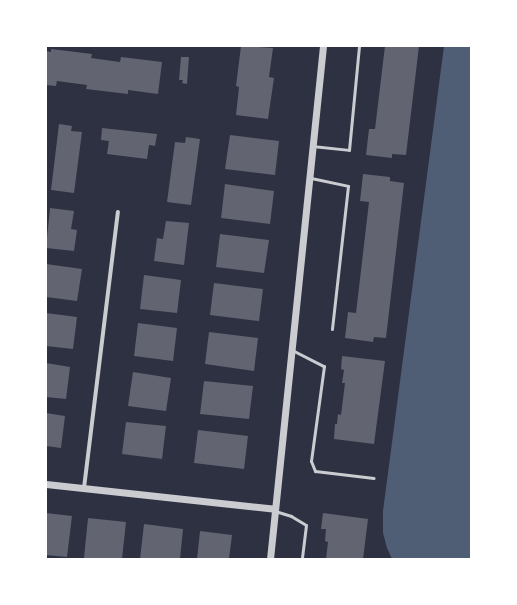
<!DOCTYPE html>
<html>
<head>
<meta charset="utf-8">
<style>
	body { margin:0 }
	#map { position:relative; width:517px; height:605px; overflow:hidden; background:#2d3142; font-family:"Roboto Serif",serif }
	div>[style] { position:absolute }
	.water>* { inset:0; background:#4f5d75 }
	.building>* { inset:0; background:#626471 }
	.service>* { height:3px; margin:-1.5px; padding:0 1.5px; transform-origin:1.5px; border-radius:1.5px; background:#caccd0 }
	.minor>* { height:4px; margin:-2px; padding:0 2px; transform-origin:2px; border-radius:2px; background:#caccd0 }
	.tertiary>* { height:7px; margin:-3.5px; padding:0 3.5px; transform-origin:3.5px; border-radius:3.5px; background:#caccd0 }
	span { translate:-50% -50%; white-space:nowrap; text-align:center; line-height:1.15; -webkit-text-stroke:3.5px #fff; paint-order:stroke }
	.frame { position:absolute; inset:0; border:47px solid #fff; pointer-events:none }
</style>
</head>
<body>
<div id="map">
	<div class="water">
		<i style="clip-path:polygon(444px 46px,471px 46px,471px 559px,392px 559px,387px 548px,383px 533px,383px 511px)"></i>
	</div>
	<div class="building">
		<i style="clip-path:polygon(241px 46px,273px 48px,269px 77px,274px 78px,268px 119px,236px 115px,239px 87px,236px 86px)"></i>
		<i style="clip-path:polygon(385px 46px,419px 46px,406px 155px,392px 154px,392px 158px,366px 155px,369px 129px,375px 129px)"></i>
		<i style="clip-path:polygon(51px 49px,92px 54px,91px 58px,120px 62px,121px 57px,162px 62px,158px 94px,128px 90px,128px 94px,86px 89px,87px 85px,57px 81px,56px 86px,46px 85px,46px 51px,51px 52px)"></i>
		<i style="clip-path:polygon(181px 57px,189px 57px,187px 84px,182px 83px,183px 80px,179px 80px)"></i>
		<i style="clip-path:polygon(59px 124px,72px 126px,71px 131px,82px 132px,74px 193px,51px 190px)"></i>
		<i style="clip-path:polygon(102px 128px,157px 134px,155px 146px,149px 145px,147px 159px,107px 154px,109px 141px,101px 140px)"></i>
		<i style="clip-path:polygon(230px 135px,279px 141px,275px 175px,225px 169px)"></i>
		<i style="clip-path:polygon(186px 137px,200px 139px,191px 205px,167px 202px,175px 142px,185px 143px)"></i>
		<i style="clip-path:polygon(363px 174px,390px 177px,390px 181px,404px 183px,386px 338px,374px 337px,373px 342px,345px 338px,348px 312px,356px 313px,369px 202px,360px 201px)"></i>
		<i style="clip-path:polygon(225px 184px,274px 191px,270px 224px,221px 218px)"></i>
		<i style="clip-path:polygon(50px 208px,74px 211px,71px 229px,77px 230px,74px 251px,46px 248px)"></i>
		<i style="clip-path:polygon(166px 221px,189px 223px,184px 265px,154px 261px,157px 238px,163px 239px)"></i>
		<i style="clip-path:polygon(220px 234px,269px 240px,264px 273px,216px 267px)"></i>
		<i style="clip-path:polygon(46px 264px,82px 269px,77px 301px,46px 297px)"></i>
		<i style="clip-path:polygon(144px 275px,181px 280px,177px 313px,140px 309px)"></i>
		<i style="clip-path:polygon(214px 283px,263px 289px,259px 321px,210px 315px)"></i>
		<i style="clip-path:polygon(46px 313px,77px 317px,73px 349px,46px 346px)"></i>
		<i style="clip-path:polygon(138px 323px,177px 328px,173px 361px,134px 356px)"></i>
		<i style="clip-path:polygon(209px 332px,258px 338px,254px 371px,205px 364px)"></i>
		<i style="clip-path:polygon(342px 356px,385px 361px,374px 444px,334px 439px,335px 424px,337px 424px,338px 414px,341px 415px,345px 383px,342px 383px,344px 370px,341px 369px)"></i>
		<i style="clip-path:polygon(46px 363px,70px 367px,66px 399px,46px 397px)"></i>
		<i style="clip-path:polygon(133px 372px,171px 378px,166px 411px,128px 406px)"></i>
		<i style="clip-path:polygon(204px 381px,253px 386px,249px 419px,200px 414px)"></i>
		<i style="clip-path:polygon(46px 413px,65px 416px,61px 448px,46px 446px)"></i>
		<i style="clip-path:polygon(126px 422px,166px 426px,162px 459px,122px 454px)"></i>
		<i style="clip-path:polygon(198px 430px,248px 436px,244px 469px,194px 463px)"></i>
		<i style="clip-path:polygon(46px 513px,72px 516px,67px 557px,46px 555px)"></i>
		<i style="clip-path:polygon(323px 513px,368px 519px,363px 559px,326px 559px,328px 542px,325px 541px,326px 529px,321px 529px)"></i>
		<i style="clip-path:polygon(88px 518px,126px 522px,122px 559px,84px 558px)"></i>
		<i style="clip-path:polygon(144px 524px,183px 529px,180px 559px,140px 559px)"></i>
		<i style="clip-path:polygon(200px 531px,232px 535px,229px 559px,197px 559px)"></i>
	</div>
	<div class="service">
		<i style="left:312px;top:146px;width:37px;rotate:6deg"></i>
		<i style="left:349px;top:150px;width:104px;rotate:-84.5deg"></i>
		<i style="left:311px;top:178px;width:38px;rotate:12deg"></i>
		<i style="left:348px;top:186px;width:144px;rotate:96.4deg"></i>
		<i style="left:292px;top:350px;width:36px;rotate:27deg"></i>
		<i style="left:324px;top:366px;width:96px;rotate:97.8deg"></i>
		<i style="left:311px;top:461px;width:11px;rotate:68deg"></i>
		<i style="left:315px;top:471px;width:59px;rotate:6.8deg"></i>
		<i style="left:275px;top:511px;width:17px;rotate:17deg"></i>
		<i style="left:291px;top:516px;width:17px;rotate:31deg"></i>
		<i style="left:306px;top:525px;width:34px;rotate:97deg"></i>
	</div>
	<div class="minor">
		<i style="left:84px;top:488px;width:278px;rotate:-83deg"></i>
	</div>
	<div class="tertiary">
		<i style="left:46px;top:484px;width:230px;rotate:6.2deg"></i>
		<i style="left:270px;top:559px;width:516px;rotate:-84.1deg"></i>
	</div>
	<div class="frame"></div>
</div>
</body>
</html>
